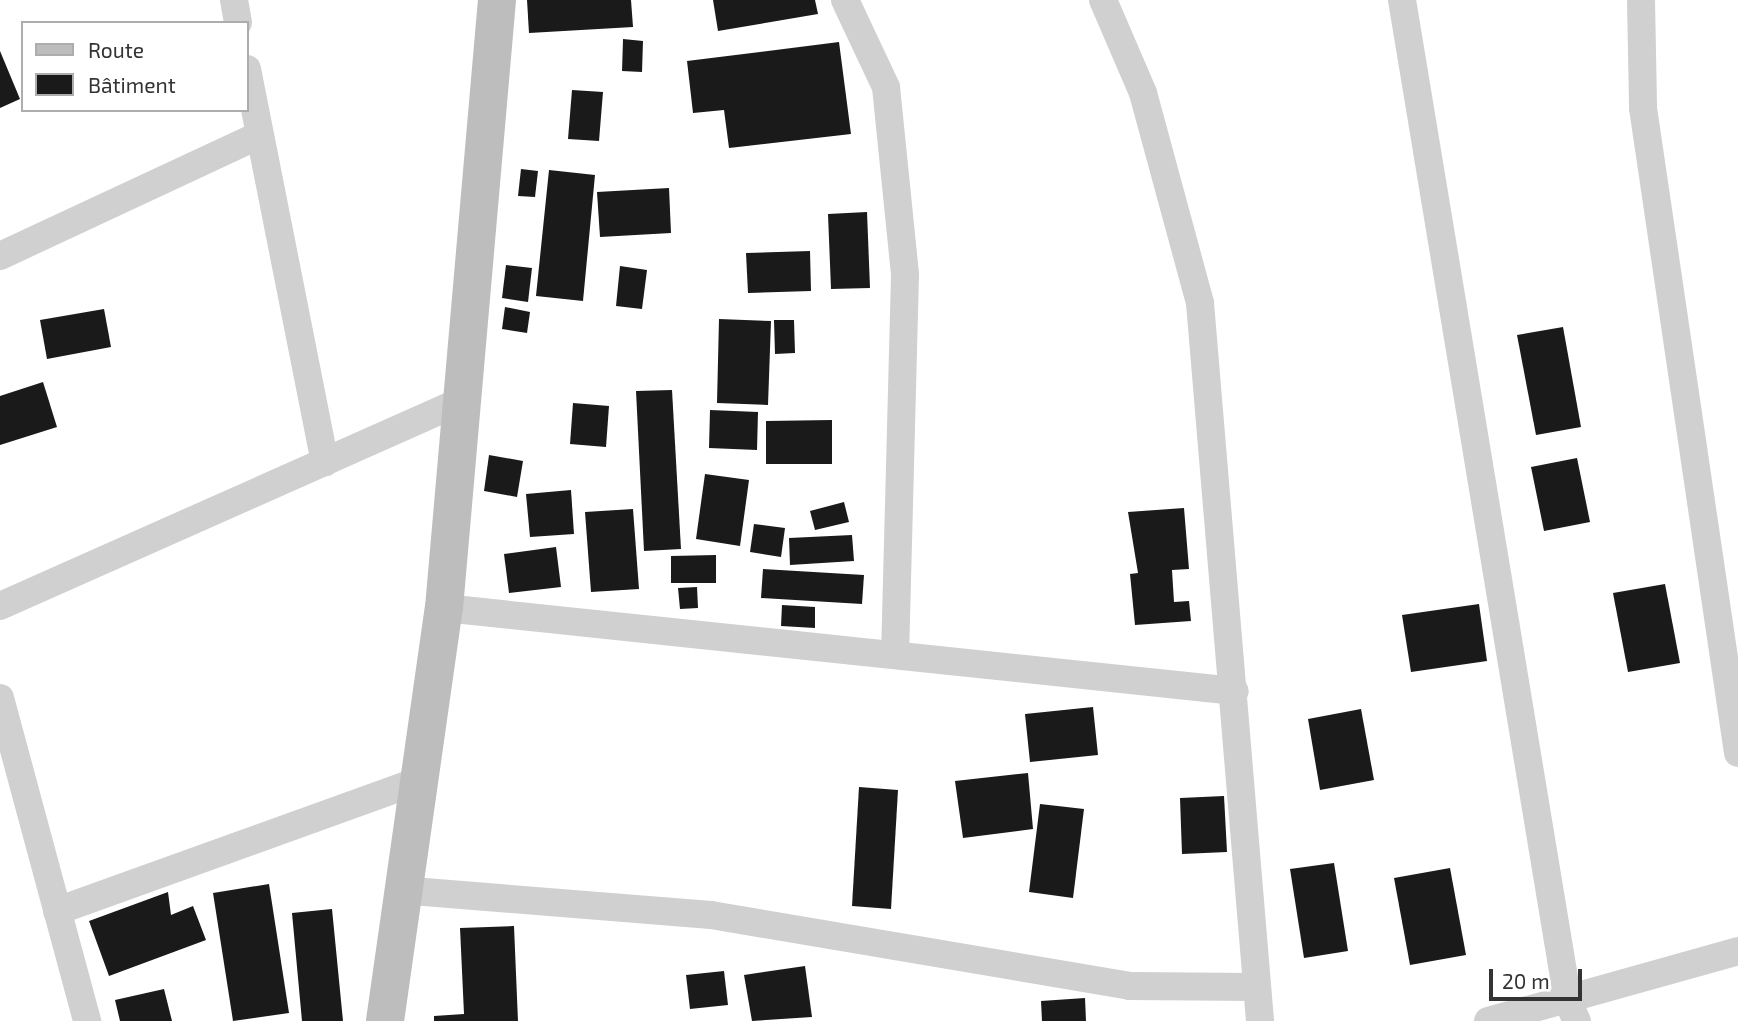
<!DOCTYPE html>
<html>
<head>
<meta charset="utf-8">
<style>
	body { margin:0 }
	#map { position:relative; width:1738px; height:1021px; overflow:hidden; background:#fff; font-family:"Exo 2",sans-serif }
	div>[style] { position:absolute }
	.building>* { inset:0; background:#1a1a1a }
	.street>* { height:28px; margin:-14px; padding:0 14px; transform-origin:14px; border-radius:14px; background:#d0d0d0 }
	.secondary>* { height:38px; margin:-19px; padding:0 19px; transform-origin:19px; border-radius:19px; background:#bdbdbd }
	span { translate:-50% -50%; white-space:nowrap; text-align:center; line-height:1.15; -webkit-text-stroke:7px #fff; paint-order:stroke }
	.legend { position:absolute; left:21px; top:21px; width:228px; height:91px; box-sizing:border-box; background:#fff; border:2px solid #adadad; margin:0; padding:9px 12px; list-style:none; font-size:21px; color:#333 }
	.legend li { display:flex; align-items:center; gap:14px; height:35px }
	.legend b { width:35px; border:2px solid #adadad }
	.scale { position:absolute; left:1489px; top:969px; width:93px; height:32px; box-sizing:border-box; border:4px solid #333; border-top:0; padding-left:9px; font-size:21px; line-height:24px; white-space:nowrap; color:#333; -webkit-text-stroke:5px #fff; paint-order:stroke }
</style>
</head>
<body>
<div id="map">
	<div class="building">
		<i style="clip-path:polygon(527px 0,631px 0,633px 27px,529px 33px)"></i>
		<i style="clip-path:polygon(713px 0,815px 0,818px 14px,718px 31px)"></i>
		<i style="clip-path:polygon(623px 39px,643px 41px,642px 72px,622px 71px)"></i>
		<i style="clip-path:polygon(839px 42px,851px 134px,729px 148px,724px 110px,693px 113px,687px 61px)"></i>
		<i style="clip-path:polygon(0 51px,20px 99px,0 108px)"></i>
		<i style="clip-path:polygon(572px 90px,603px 92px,599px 141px,568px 139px)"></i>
		<i style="clip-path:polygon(521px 169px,538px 171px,535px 197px,518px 196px)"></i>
		<i style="clip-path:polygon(549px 170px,595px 175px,583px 301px,536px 296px)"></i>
		<i style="clip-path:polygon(669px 188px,671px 233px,600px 237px,597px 192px)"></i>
		<i style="clip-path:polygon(867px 212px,870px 288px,831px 289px,828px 214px)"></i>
		<i style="clip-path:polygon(810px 251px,811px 291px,748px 293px,746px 253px)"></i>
		<i style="clip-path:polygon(506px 265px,532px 268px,528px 302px,502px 298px)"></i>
		<i style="clip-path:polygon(620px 266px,647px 270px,642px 309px,616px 306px)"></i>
		<i style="clip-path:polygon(505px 307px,530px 312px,527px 333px,502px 329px)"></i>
		<i style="clip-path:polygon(104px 309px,111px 347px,47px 359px,40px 320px)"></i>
		<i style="clip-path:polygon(719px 319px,771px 321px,768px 405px,717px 403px)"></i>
		<i style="clip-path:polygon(774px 320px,794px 320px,795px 353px,775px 354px)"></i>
		<i style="clip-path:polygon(1563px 327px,1581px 427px,1536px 435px,1517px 335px)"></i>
		<i style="clip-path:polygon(43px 382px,57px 427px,0 445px,0 396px)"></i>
		<i style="clip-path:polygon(672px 390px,681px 549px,644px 551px,636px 391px)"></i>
		<i style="clip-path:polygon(573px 403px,609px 406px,606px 447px,570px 444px)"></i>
		<i style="clip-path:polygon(710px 410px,758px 412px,757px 450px,709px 448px)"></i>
		<i style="clip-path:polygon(832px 420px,832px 464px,766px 464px,766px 421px)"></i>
		<i style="clip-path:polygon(489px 455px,523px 461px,517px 497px,484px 491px)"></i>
		<i style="clip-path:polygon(1577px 458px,1590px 522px,1544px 531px,1531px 467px)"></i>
		<i style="clip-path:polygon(705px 474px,749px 480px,740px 546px,696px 539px)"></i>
		<i style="clip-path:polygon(571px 490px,574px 534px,530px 537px,526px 494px)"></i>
		<i style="clip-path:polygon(844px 502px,849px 522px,815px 530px,810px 511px)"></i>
		<i style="clip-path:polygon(1184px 508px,1189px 569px,1172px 570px,1174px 602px,1189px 601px,1191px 621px,1135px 625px,1130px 574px,1138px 573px,1128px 512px)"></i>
		<i style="clip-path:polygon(633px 509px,639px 589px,591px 592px,585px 512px)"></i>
		<i style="clip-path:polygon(754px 524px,785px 528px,781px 557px,750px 552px)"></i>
		<i style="clip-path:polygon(852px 535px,854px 561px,790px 565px,789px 538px)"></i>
		<i style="clip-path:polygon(556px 547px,561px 587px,509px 593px,504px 554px)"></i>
		<i style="clip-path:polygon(716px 555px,716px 583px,671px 583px,671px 556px)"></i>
		<i style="clip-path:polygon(763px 569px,864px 575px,862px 604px,761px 598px)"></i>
		<i style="clip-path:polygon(1665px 584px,1680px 663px,1628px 672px,1613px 593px)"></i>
		<i style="clip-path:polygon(697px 587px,698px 608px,680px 609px,678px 588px)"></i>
		<i style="clip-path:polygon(1479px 604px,1487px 661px,1411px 672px,1402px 615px)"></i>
		<i style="clip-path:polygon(782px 605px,815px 607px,815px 628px,781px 626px)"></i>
		<i style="clip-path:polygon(1093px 707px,1098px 755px,1030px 762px,1025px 714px)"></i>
		<i style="clip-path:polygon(1361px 709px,1374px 780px,1320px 790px,1308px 719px)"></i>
		<i style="clip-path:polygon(1028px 773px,1033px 829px,963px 838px,955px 781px)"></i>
		<i style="clip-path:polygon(859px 787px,898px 790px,891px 909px,852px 906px)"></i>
		<i style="clip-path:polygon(1224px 796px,1227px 852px,1182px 854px,1180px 798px)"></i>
		<i style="clip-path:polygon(1040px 804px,1084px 809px,1073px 898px,1029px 892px)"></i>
		<i style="clip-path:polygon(1334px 863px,1348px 951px,1304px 958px,1290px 869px)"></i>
		<i style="clip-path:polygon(1450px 868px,1466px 955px,1410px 965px,1394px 878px)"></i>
		<i style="clip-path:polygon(269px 884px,289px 1013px,233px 1021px,213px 893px)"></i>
		<i style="clip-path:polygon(168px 892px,171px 915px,193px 906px,206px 940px,109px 976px,89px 921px)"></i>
		<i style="clip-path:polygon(332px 909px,343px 1021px,302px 1021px,292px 913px)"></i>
		<i style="clip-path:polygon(514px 926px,518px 1021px,434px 1021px,434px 1016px,464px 1014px,460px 928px)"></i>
		<i style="clip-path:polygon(805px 966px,812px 1017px,752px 1021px,744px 975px)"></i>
		<i style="clip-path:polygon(724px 971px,728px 1005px,690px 1009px,686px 975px)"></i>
		<i style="clip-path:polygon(164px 989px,172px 1021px,120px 1021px,115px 1000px)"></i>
		<i style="clip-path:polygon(1085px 998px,1086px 1021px,1042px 1021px,1041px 1001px)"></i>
	</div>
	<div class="street">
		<i style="left:234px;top:0;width:23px;rotate:80deg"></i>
		<i style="left:845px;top:0;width:96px;rotate:64.8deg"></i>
		<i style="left:886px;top:87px;width:189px;rotate:84.2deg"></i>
		<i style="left:905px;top:275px;width:380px;rotate:91.5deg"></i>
		<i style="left:1103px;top:0;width:101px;rotate:66.7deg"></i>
		<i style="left:1143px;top:93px;width:218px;rotate:74.8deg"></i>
		<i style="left:1200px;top:303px;width:721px;rotate:85.22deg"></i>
		<i style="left:1402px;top:0;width:1016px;rotate:80.59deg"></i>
		<i style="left:1568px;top:1002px;width:21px;rotate:65deg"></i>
		<i style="left:1641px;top:0;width:108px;rotate:88.9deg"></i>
		<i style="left:1643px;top:108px;width:652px;rotate:81.62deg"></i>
		<i style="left:247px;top:69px;width:401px;rotate:78.8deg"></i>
		<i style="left:0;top:256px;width:286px;rotate:-25deg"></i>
		<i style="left:0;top:606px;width:502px;rotate:-23.96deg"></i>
		<i style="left:444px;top:608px;width:795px;rotate:5.99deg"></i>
		<i style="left:0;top:698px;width:335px;rotate:74.9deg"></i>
		<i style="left:400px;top:890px;width:312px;rotate:4.6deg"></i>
		<i style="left:711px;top:915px;width:424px;rotate:9.6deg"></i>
		<i style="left:1129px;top:986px;width:128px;rotate:0.4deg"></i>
		<i style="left:57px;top:911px;width:381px;rotate:-19.8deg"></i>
		<i style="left:1488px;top:1021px;width:260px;rotate:-15.6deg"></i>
	</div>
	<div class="secondary">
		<i style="left:385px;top:1021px;width:417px;rotate:-81.9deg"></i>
		<i style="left:444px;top:608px;width:610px;rotate:-85.02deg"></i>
	</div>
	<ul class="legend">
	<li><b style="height:9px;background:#bdbdbd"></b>Route</li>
	<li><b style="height:19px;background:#1a1a1a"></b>Bâtiment</li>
	</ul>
	<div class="scale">20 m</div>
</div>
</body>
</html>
